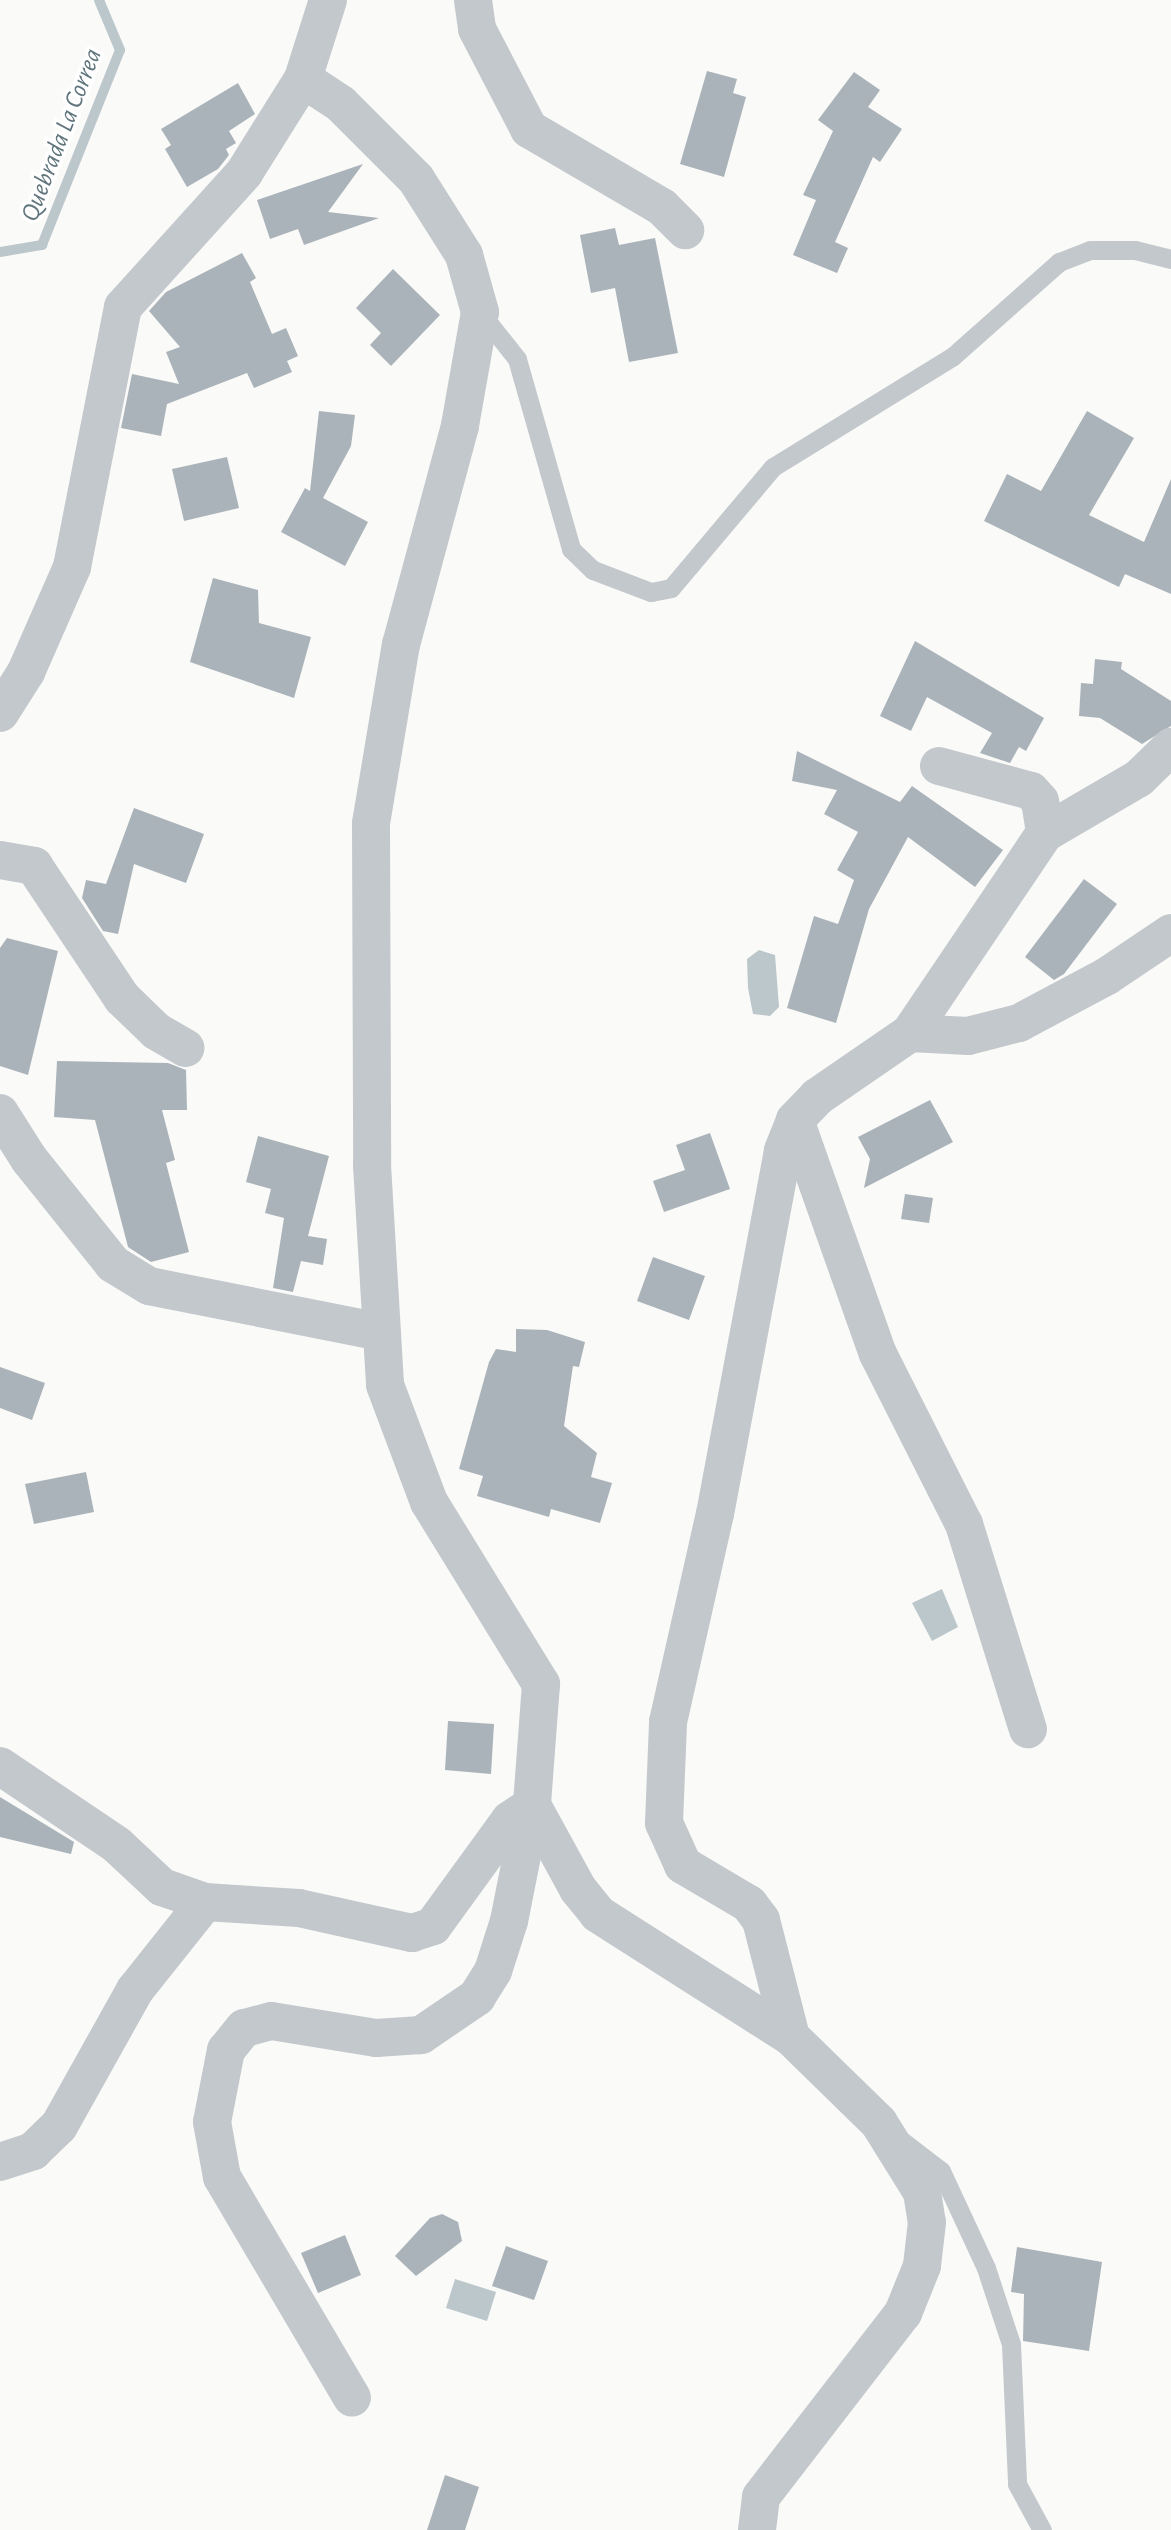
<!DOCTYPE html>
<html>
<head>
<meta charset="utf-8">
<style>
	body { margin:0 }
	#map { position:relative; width:1171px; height:2530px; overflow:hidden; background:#fafaf8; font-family:"Alegreya Sans",sans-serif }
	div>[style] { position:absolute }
	.water>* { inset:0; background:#bbc7cb }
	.stream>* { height:10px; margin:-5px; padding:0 5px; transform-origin:5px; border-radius:5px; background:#bbc7cb }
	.building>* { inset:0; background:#aab3b9 }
	.service>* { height:19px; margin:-9.5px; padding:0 9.5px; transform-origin:9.5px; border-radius:9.5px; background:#c3c8cc }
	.minor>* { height:38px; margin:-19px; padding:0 19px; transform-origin:19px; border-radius:19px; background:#c3c8cc }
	span { translate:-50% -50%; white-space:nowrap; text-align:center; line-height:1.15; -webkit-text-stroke:7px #fff; paint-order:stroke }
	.water-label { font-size:26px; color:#60757c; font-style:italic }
</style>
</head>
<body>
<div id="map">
	<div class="water">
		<i style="clip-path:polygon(759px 950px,775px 955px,779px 1007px,770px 1016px,753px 1014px,748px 988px,747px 959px)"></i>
		<i style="clip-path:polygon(942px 1589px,958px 1627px,932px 1641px,912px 1603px)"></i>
		<i style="clip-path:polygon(455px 2279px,496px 2292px,487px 2321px,446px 2308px)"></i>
	</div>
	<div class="stream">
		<i style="left:0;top:252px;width:43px;rotate:-9.5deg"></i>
		<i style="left:42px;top:245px;width:210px;rotate:-68.2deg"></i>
		<i style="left:120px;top:50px;width:54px;rotate:-112.8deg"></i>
	</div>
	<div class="building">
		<i style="clip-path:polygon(707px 71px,737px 79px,733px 93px,746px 97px,724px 177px,680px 164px)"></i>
		<i style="clip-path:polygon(854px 72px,880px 90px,868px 107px,902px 129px,880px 162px,873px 157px,835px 242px,848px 248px,837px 273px,793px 255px,816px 200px,803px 195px,833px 131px,818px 120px)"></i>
		<i style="clip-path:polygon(238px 83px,255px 114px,229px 131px,236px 143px,226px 149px,229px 155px,218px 169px,187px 187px,165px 149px,171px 145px,161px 129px)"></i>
		<i style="clip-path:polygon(363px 164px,328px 212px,379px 218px,304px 245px,298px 229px,270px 239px,257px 200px)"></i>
		<i style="clip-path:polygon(615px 228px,619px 245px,655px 238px,678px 353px,629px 362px,615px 288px,591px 293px,580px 235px)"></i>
		<i style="clip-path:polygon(242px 253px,256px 278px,250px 282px,272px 334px,286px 328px,298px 356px,287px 361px,292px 372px,254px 388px,247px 373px,167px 404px,161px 436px,121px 428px,132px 374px,179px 384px,166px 352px,180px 347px,149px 311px,166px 292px)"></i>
		<i style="clip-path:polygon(393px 269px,440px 315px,391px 366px,370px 345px,381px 333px,356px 308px)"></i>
		<i style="clip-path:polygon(319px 411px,355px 415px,351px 446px,323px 498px,368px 522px,345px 566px,281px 532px,305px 488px,310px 491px)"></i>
		<i style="clip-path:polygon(1087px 411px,1134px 438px,1089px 515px,1144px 542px,1171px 479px,1171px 594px,1125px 574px,1119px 587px,984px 521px,1007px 474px,1041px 491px)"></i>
		<i style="clip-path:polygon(227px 457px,239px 508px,184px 521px,172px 469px)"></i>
		<i style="clip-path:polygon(213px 578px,258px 590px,259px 623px,311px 637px,294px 698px,190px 662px)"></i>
		<i style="clip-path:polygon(915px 641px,1044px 718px,1026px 751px,1019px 747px,1010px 763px,980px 753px,992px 733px,927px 697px,911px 731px,880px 716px)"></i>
		<i style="clip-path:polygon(1095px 659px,1122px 662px,1121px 669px,1171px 701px,1171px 726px,1142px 744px,1100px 718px,1079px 716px,1081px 683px,1093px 684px)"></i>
		<i style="clip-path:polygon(797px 751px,900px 802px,912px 786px,1003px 850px,975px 887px,908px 837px,869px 909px,836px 1023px,787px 1008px,814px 916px,838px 924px,854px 880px,837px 870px,858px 832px,824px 814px,837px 790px,792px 781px)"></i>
		<i style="clip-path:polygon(134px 808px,204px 834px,186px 883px,134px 864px,118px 934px,103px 931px,82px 898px,86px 880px,106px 884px)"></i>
		<i style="clip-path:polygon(1084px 879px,1117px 904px,1064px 974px,1054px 980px,1025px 957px)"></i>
		<i style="clip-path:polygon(7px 938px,58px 951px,28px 1075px,0 1066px,0 948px)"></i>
		<i style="clip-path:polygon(57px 1061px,168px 1063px,186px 1070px,187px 1110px,162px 1110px,175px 1160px,166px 1163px,189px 1252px,151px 1262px,128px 1247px,95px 1120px,54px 1117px)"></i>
		<i style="clip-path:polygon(930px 1100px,953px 1142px,864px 1188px,870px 1159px,858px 1137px)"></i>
		<i style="clip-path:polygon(710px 1133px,730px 1189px,664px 1212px,653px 1181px,685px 1170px,676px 1145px)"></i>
		<i style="clip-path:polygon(258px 1136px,329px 1156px,308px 1236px,327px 1239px,323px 1265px,301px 1261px,293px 1292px,273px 1288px,284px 1218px,265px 1213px,271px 1189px,246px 1182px)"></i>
		<i style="clip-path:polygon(905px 1194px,933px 1198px,929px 1223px,901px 1219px)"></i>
		<i style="clip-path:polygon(653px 1257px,705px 1276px,689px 1320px,637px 1301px)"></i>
		<i style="clip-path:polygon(516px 1329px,547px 1330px,585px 1342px,579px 1367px,573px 1366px,564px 1426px,597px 1453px,591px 1477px,612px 1483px,600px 1523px,551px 1509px,549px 1517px,477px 1496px,483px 1476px,459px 1469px,489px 1362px,496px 1349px,516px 1352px)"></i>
		<i style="clip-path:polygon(0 1367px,45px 1383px,32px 1420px,0 1408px)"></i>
		<i style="clip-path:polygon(86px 1472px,94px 1512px,34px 1524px,25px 1484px)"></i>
		<i style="clip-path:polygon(448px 1721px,494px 1724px,491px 1774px,445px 1770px)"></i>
		<i style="clip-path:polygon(0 1797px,74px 1842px,71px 1854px,0 1837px)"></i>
		<i style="clip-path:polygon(442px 2214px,458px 2222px,462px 2241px,416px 2276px,395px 2256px,430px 2218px)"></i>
		<i style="clip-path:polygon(345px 2235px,361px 2275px,318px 2293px,301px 2253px)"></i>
		<i style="clip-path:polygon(506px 2246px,548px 2261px,534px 2300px,492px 2286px)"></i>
		<i style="clip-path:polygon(1017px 2247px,1102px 2262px,1089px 2351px,1023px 2341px,1024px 2294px,1011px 2292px)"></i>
		<i style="clip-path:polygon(445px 2475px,479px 2487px,465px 2530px,427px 2530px)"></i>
	</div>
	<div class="service">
		<i style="left:480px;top:312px;width:60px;rotate:51.8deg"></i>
		<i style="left:517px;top:359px;width:198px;rotate:74.1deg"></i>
		<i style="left:571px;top:549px;width:30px;rotate:44deg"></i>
		<i style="left:593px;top:570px;width:62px;rotate:20.8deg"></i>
		<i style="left:651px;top:592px;width:20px;rotate:-11deg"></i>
		<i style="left:671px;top:588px;width:158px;rotate:-49.9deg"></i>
		<i style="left:773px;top:467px;width:210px;rotate:-31.6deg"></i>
		<i style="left:952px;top:357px;width:143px;rotate:-41.6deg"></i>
		<i style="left:1059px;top:262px;width:33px;rotate:-21deg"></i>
		<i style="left:1090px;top:250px;width:45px"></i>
		<i style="left:1135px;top:250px;width:37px;rotate:14deg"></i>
		<i style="left:902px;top:2141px;width:49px;rotate:37.6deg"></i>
		<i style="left:941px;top:2171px;width:107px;rotate:65.1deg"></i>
		<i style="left:986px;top:2268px;width:80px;rotate:71.8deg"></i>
		<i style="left:1011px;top:2344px;width:140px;rotate:87.5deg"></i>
		<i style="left:1017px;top:2484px;width:52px;rotate:61.5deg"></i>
	</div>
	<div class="minor">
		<i style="left:328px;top:0;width:83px;rotate:107.6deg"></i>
		<i style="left:303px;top:79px;width:45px;rotate:33.3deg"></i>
		<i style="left:341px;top:104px;width:106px;rotate:45deg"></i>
		<i style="left:416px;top:179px;width:90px;rotate:57.7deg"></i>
		<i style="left:464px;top:255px;width:59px;rotate:74.3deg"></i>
		<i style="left:480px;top:312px;width:116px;rotate:100deg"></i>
		<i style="left:460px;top:426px;width:226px;rotate:105.1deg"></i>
		<i style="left:401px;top:644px;width:182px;rotate:99.5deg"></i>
		<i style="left:371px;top:824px;width:341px;rotate:89.8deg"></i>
		<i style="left:372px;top:1165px;width:220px;rotate:86.6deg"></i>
		<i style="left:385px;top:1385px;width:125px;rotate:69.4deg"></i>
		<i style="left:429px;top:1502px;width:214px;rotate:58.4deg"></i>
		<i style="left:541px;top:1684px;width:121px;rotate:94.3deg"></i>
		<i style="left:532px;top:1805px;width:118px;rotate:101.2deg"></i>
		<i style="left:509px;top:1921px;width:52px;rotate:107.7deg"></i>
		<i style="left:493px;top:1971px;width:31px;rotate:122deg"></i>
		<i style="left:477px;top:1997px;width:68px;rotate:145.8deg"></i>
		<i style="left:421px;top:2035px;width:45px;rotate:176.2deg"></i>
		<i style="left:376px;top:2038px;width:106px;rotate:-170.8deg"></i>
		<i style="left:271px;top:2021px;width:28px;rotate:165deg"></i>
		<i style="left:244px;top:2028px;width:28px;rotate:129deg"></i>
		<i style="left:226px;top:2050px;width:73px;rotate:101deg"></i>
		<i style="left:212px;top:2122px;width:56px;rotate:79.7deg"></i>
		<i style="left:222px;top:2177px;width:256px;rotate:59.5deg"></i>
		<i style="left:473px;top:0;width:29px;rotate:82deg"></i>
		<i style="left:477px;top:29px;width:113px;rotate:62.5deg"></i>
		<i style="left:529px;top:129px;width:154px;rotate:30.4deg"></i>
		<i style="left:662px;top:207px;width:33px;rotate:45deg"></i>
		<i style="left:0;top:713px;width:49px;rotate:-57.6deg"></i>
		<i style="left:26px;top:672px;width:115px;rotate:-66.3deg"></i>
		<i style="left:72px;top:567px;width:265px;rotate:-78.9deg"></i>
		<i style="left:123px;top:307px;width:181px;rotate:-47.9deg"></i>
		<i style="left:244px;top:173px;width:111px;rotate:-57.9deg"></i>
		<i style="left:939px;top:766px;width:95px;rotate:15.2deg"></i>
		<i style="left:1031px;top:791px;width:13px;rotate:48deg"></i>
		<i style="left:1040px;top:801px;width:32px;rotate:81deg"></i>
		<i style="left:0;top:860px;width:35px;rotate:10deg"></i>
		<i style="left:34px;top:866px;width:159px;rotate:56.3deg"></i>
		<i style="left:122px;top:998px;width:47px;rotate:44.1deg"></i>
		<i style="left:156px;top:1031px;width:34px;rotate:30deg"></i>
		<i style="left:910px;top:1033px;width:58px;rotate:3deg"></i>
		<i style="left:968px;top:1036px;width:53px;rotate:-14.3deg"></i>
		<i style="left:1019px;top:1023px;width:100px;rotate:-28.1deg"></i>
		<i style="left:1107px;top:976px;width:77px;rotate:-33.9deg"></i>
		<i style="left:0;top:1113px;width:54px;rotate:57.8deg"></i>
		<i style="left:29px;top:1159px;width:134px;rotate:51.3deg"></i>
		<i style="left:113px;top:1264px;width:42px;rotate:31.4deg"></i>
		<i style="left:149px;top:1286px;width:237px;rotate:11.2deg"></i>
		<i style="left:795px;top:1120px;width:248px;rotate:70.5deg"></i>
		<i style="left:878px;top:1354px;width:191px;rotate:63.2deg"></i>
		<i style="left:964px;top:1524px;width:215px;rotate:72.7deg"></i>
		<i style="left:0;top:1766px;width:141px;rotate:34deg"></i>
		<i style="left:117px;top:1845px;width:62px;rotate:43deg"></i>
		<i style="left:162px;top:1887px;width:46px;rotate:19.2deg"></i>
		<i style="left:532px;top:1805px;width:96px;rotate:61.3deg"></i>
		<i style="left:578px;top:1889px;width:32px;rotate:51deg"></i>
		<i style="left:598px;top:1914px;width:229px;rotate:32.5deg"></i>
		<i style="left:791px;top:2037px;width:123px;rotate:44.3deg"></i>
		<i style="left:879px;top:2123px;width:81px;rotate:58.1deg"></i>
		<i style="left:922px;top:2192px;width:30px;rotate:81deg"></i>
		<i style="left:927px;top:2222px;width:44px;rotate:96.5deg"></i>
		<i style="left:922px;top:2266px;width:51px;rotate:112deg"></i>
		<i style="left:903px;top:2313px;width:232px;rotate:127.7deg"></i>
		<i style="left:761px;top:2497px;width:33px;rotate:97deg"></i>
		<i style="left:791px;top:2037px;width:121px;rotate:-104.4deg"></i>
		<i style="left:761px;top:1920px;width:20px;rotate:-127deg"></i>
		<i style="left:749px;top:1904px;width:77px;rotate:-149.4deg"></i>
		<i style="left:683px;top:1865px;width:46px;rotate:-114.3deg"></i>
		<i style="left:664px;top:1823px;width:101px;rotate:-87.7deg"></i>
		<i style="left:668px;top:1722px;width:213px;rotate:-77.3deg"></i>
		<i style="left:715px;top:1514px;width:370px;rotate:-79.4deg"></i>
		<i style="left:783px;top:1150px;width:32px;rotate:-68deg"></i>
		<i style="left:795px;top:1120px;width:32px;rotate:-46deg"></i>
		<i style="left:817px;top:1097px;width:113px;rotate:-34.5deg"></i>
		<i style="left:910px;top:1033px;width:241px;rotate:-56deg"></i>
		<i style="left:1045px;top:833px;width:109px;rotate:-30.3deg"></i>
		<i style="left:1139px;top:778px;width:45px;rotate:-44.1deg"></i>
		<i style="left:0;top:2162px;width:35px;rotate:-18deg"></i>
		<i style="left:33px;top:2151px;width:36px;rotate:-44deg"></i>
		<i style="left:59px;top:2126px;width:156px;rotate:-60.8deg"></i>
		<i style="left:135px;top:1990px;width:112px;rotate:-51.5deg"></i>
		<i style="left:205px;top:1902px;width:94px;rotate:3.7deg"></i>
		<i style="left:299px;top:1908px;width:116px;rotate:12.5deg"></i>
		<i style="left:412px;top:1933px;width:22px;rotate:-18deg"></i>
		<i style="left:433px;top:1926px;width:131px;rotate:-54deg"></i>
		<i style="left:510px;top:1820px;width:27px;rotate:-34deg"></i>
	</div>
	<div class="water-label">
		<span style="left:62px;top:135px;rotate:-69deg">Quebrada La Correa</span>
	</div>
</div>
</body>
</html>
